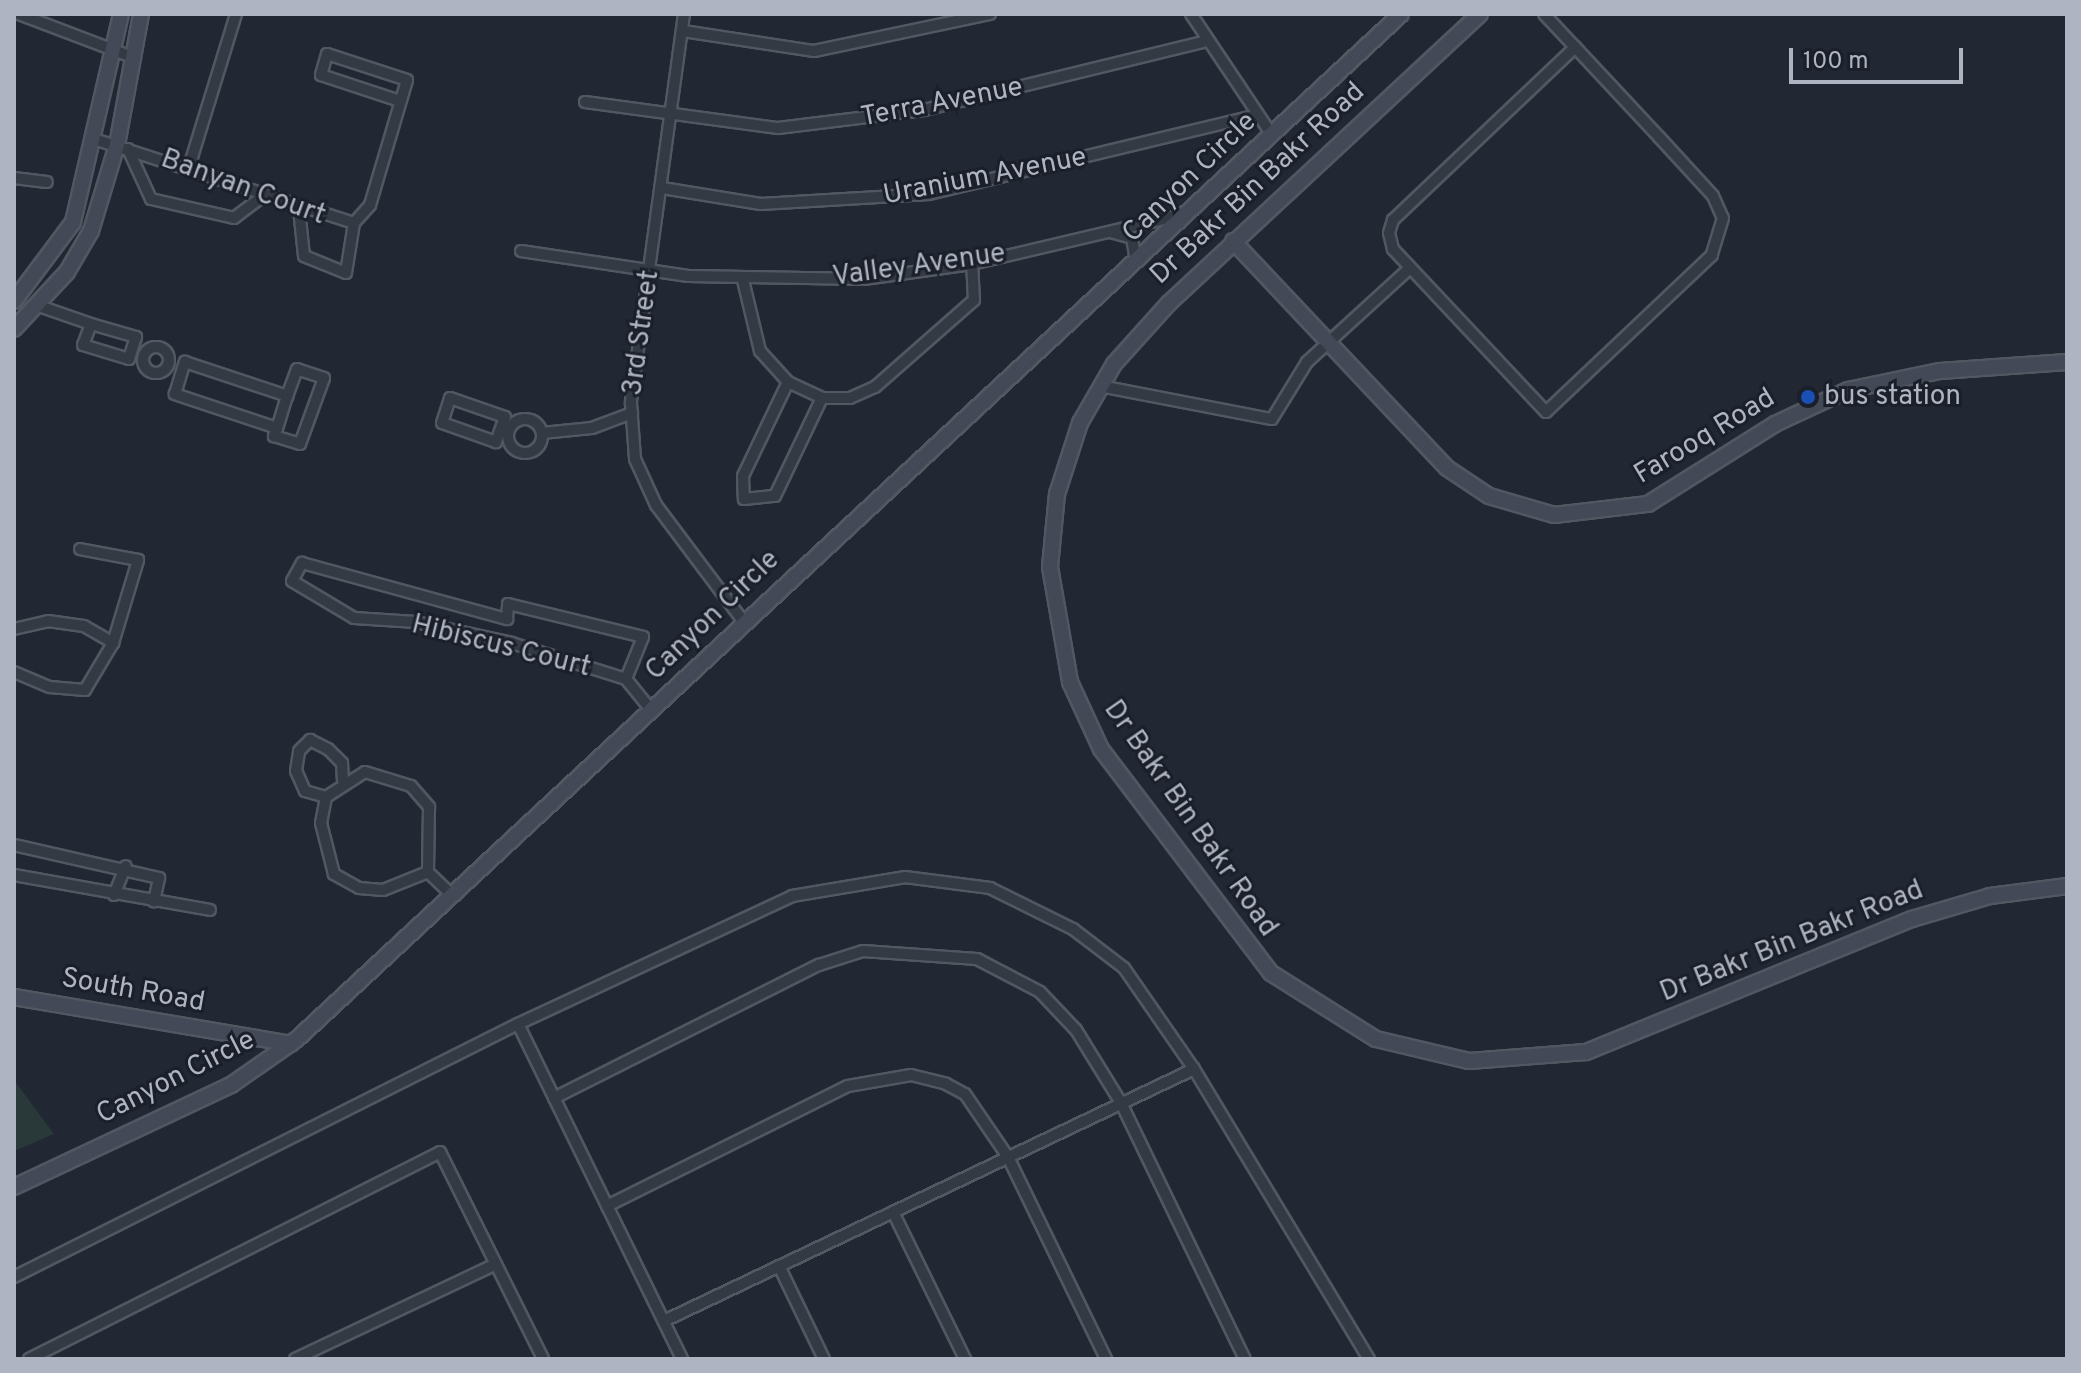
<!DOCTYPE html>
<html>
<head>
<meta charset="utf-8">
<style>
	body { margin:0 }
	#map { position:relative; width:2081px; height:1373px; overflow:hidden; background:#212833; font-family:Overpass,sans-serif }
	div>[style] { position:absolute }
	.green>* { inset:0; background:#29393a }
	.roads { filter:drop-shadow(2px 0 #525762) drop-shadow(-2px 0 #525762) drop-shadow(0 2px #525762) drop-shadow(0 -2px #525762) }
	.street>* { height:10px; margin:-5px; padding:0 5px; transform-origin:5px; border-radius:5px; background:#343a44 }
	.street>.ring { margin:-5px; padding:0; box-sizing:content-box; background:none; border:10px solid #343a44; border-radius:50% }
	.secondary>* { height:14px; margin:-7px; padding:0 7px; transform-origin:7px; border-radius:7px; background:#434957 }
	.dots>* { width:22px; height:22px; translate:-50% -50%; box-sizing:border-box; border:4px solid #1a1f29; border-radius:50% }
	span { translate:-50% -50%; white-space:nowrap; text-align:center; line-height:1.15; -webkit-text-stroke:6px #1a1f29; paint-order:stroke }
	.street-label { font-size:28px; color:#aeb4c1 }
	.poi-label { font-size:28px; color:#aeb4c1 }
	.left { translate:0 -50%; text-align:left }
	.frame { position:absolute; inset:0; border:16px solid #aeb4c1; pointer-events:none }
	.scale { position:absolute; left:1789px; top:48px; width:174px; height:36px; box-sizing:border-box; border:4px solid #aeb4c1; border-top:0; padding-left:10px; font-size:24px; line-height:28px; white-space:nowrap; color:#aeb4c1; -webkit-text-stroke:6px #1a1f29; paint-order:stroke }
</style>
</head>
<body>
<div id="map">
	<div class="green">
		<i style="clip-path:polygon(14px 1080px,54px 1134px,14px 1151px)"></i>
	</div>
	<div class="roads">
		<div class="street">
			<i style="left:19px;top:14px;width:124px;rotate:20.8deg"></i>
			<i style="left:684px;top:14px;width:393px;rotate:97.8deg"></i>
			<i style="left:631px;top:403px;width:56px;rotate:85.9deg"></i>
			<i style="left:635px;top:459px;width:51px;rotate:65.5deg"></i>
			<i style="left:656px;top:505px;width:145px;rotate:53.1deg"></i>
			<i style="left:1191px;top:14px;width:146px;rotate:56.2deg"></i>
			<i style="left:1544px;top:14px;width:45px;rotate:46.8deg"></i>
			<i style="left:1575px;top:47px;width:123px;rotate:47deg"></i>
			<i style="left:1659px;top:137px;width:80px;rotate:47.5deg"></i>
			<i style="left:1713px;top:196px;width:24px;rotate:66deg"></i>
			<i style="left:1723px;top:218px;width:39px;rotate:107deg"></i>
			<i style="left:1712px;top:255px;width:228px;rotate:136.6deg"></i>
			<i style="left:1546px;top:412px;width:224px;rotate:-133.2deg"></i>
			<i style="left:1393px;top:249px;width:16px;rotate:-104deg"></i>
			<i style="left:1389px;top:233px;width:14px;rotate:-73deg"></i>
			<i style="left:1393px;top:220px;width:251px;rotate:-43.5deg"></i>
			<i style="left:683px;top:31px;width:133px;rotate:8.7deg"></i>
			<i style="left:814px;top:51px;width:180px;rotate:-11.9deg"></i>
			<i style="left:585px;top:102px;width:195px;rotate:7.7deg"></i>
			<i style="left:778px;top:128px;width:147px;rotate:-7deg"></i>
			<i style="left:924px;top:110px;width:290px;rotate:-13.7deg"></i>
			<i style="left:97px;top:140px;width:270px;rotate:17.9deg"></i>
			<i style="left:354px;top:223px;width:24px;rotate:-48deg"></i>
			<i style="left:370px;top:205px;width:130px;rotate:-73.5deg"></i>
			<i style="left:407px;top:80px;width:84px;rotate:-162deg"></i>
			<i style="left:327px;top:54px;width:22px;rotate:106deg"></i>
			<i style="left:321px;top:75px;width:83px;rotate:18.2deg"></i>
			<i style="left:128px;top:149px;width:55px;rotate:65.3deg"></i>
			<i style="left:151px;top:199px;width:85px;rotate:12.9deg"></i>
			<i style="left:234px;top:218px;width:38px;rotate:-37deg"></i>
			<i style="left:189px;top:167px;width:160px;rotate:-72.9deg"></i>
			<i style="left:14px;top:178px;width:33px;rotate:7deg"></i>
			<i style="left:662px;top:188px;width:100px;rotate:9.2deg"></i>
			<i style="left:761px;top:204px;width:168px;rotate:-3.4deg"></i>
			<i style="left:929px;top:194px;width:337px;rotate:-13.5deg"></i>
			<i style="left:299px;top:209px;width:47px;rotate:83.9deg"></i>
			<i style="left:304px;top:256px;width:45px;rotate:22deg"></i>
			<i style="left:346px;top:273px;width:51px;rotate:-80.9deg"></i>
			<i style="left:1110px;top:232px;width:23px;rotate:15deg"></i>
			<i style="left:1132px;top:238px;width:23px;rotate:80deg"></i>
			<i style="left:521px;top:251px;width:169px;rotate:8.5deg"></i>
			<i style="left:688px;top:276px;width:176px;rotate:1deg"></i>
			<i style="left:864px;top:279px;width:109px;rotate:-7.9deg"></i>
			<i style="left:972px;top:264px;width:206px;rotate:-13.2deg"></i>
			<i style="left:1173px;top:217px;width:9px;rotate:41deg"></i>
			<i style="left:743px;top:280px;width:73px;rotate:76.5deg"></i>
			<i style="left:760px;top:351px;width:42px;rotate:47.9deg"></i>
			<i style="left:788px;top:382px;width:38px;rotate:25deg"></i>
			<i style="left:822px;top:398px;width:28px"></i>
			<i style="left:850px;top:398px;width:27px;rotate:-24deg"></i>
			<i style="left:875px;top:387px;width:132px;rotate:-41.3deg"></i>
			<i style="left:974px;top:300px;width:36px;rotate:-93deg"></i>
			<i style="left:39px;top:306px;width:55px;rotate:19.1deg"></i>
			<i style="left:91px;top:324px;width:47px;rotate:16.1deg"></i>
			<i style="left:136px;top:337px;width:23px;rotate:108deg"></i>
			<i style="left:129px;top:359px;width:48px;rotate:-163.1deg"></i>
			<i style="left:83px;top:345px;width:22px;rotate:-69deg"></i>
			<i class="ring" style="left:143px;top:347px;width:16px;height:16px"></i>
			<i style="left:185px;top:362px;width:108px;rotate:18.4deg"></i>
			<i style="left:287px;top:396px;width:34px;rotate:107deg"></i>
			<i style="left:277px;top:428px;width:108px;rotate:-161.6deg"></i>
			<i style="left:175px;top:394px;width:34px;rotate:-73deg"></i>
			<i style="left:788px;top:382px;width:104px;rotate:115.6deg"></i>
			<i style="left:743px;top:476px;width:23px;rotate:88deg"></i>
			<i style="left:744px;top:499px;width:31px;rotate:-6deg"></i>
			<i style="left:775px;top:496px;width:109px;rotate:-64.4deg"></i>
			<i style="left:1100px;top:386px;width:175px;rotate:10.9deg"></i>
			<i style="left:1272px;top:419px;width:67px;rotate:-58.4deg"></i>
			<i style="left:1307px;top:362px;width:139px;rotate:-42.4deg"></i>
			<i style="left:450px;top:398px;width:58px;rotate:19.1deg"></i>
			<i style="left:505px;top:417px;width:27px;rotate:110deg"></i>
			<i style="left:496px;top:442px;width:57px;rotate:-160.6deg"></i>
			<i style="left:442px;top:423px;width:26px;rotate:-72deg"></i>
			<i class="ring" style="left:508px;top:419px;width:24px;height:24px"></i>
			<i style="left:277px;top:428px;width:9px;rotate:111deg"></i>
			<i style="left:274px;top:436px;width:27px;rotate:17deg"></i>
			<i style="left:300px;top:444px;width:70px;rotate:-70deg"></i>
			<i style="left:324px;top:378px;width:28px;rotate:-162deg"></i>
			<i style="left:297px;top:369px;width:29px;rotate:110deg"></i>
			<i style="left:542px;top:433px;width:50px;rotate:-5.7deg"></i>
			<i style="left:592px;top:428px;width:43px;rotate:-20.6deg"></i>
			<i style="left:14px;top:629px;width:35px;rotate:-13deg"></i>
			<i style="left:48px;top:621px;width:36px;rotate:8deg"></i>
			<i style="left:84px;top:626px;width:34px;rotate:30deg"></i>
			<i style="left:14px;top:672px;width:39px;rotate:23deg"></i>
			<i style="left:50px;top:687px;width:35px;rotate:5deg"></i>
			<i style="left:85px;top:690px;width:55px;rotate:-59.2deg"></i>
			<i style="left:113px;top:643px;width:87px;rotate:-73.2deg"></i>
			<i style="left:138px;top:560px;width:59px;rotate:-169.3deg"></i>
			<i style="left:626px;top:679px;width:120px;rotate:-162.5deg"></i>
			<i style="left:512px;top:643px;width:98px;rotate:-167.7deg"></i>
			<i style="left:416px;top:622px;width:62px;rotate:-176.3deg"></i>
			<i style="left:354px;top:618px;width:72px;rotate:-149.2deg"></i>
			<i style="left:292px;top:581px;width:21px;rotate:-61deg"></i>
			<i style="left:302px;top:563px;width:213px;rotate:15.3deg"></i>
			<i style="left:507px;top:619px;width:15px;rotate:-86deg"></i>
			<i style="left:508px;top:604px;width:139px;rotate:13.7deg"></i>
			<i style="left:643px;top:637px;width:45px;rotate:112deg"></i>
			<i style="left:626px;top:679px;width:41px;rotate:50.9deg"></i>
			<i style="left:326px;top:797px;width:22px;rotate:-164deg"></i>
			<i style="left:305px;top:791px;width:22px;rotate:-114deg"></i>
			<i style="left:296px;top:771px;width:20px;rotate:-81deg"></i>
			<i style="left:299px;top:751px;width:16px;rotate:-45deg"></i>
			<i style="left:310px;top:740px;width:20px;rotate:27deg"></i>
			<i style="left:328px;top:749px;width:20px;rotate:45deg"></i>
			<i style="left:342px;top:763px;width:17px;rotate:87deg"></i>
			<i style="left:14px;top:845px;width:149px;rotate:12.8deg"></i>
			<i style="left:159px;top:878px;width:24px;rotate:102deg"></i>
			<i style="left:428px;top:872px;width:48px;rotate:158.2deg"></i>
			<i style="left:383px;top:890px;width:24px;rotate:-175deg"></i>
			<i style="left:359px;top:888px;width:29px;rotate:-151deg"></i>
			<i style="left:334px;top:874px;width:53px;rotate:-104.3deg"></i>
			<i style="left:321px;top:823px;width:26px;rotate:-79deg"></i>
			<i style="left:326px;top:797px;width:46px;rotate:-32.7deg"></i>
			<i style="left:365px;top:772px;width:48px;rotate:16.9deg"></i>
			<i style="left:411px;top:786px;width:28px;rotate:49deg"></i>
			<i style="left:429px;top:807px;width:65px;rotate:90.9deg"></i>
			<i style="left:428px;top:872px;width:35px;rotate:44deg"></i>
			<i style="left:14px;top:875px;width:199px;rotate:10.1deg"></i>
			<i style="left:114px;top:895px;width:31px;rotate:-68deg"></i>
			<i style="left:518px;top:1024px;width:373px;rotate:63.9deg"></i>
			<i style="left:554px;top:1098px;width:297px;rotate:-26.7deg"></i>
			<i style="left:819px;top:965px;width:46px;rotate:-17.7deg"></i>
			<i style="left:863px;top:951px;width:114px;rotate:4deg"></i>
			<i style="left:977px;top:959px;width:71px;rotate:27.6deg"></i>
			<i style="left:1040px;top:992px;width:52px;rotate:46.5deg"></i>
			<i style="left:1076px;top:1030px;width:86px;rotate:58.3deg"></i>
			<i style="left:1121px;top:1103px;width:284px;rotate:64.2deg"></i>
			<i style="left:607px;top:1206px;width:269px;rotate:-26.5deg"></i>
			<i style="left:848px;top:1086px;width:64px;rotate:-9.9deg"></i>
			<i style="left:911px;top:1075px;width:36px;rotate:14deg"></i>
			<i style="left:946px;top:1084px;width:21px;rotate:28deg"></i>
			<i style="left:965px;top:1094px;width:76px;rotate:55.7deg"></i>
			<i style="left:1008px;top:1157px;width:225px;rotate:64.1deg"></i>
			<i style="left:893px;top:1212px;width:164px;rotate:63.9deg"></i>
			<i style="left:779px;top:1266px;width:103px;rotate:64.2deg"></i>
			<i style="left:14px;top:1277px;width:564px;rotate:-26.66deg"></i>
			<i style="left:518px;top:1024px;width:302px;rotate:-25deg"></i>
			<i style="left:792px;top:896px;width:115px;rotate:-9.5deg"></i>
			<i style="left:905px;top:877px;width:86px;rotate:7.4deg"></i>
			<i style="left:990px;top:888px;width:93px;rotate:26.3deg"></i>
			<i style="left:1073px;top:929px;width:64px;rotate:37.4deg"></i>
			<i style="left:1124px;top:968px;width:123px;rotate:55.3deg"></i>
			<i style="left:1194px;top:1069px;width:339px;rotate:58.9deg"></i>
			<i style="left:664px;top:1321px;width:587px;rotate:-25.43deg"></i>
			<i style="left:29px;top:1359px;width:460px;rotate:-26.7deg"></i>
			<i style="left:440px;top:1152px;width:231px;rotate:63.5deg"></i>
			<i style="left:295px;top:1359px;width:222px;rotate:-25.3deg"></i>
		</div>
		<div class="secondary">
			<i style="left:1480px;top:14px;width:425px;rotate:137.1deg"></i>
			<i style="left:1169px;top:303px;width:82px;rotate:132deg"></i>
			<i style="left:1114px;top:364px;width:68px;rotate:120deg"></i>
			<i style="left:1080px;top:423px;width:75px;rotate:107.9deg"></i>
			<i style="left:1057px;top:494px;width:73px;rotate:95.5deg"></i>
			<i style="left:1050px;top:567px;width:117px;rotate:80.1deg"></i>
			<i style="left:1070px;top:682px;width:74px;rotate:65.2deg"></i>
			<i style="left:1101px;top:749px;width:281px;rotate:52.8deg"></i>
			<i style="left:1271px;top:973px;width:124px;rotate:32.2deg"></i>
			<i style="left:1376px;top:1039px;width:96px;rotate:13.3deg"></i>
			<i style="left:1469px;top:1061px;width:117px;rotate:-4.4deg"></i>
			<i style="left:1586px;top:1052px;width:352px;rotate:-22.2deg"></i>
			<i style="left:1912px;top:919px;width:81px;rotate:-16.4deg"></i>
			<i style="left:1990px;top:896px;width:78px;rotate:-7.4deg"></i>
			<i style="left:1233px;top:241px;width:312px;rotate:46.7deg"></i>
			<i style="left:1447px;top:468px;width:50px;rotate:33.7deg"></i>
			<i style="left:1489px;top:496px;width:68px;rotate:16.3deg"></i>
			<i style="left:1554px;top:515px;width:95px;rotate:-6.7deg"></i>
			<i style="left:1648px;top:504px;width:150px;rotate:-32.2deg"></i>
			<i style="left:1775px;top:424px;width:81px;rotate:-25deg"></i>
			<i style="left:1848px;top:390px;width:94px;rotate:-11.7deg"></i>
			<i style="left:1940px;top:371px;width:127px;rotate:-4.1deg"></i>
			<i style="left:14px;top:301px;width:99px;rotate:-53.2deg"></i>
			<i style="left:73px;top:222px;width:213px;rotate:-77deg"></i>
			<i style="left:14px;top:329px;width:78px;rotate:-47.1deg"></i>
			<i style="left:67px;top:272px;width:48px;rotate:-59.7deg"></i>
			<i style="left:91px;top:231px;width:90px;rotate:-73.2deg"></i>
			<i style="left:117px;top:145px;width:133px;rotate:-79.6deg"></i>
			<i style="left:14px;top:997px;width:281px;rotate:9.6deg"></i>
			<i style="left:14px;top:1187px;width:240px;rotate:-25.2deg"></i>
			<i style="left:231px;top:1085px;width:80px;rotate:-34.9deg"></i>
			<i style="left:297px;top:1039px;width:1506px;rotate:-42.87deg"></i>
		</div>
	</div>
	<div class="dots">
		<i style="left:1808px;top:397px;background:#1a4fb4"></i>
	</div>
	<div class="street-label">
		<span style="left:942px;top:103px;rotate:-11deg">Terra Avenue</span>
		<span style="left:985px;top:177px;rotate:-11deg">Uranium Avenue</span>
		<span style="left:1190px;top:178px;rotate:-44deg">Canyon Circle</span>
		<span style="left:1258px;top:184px;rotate:-43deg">Dr Bakr Bin Bakr Road</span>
		<span style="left:243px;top:188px;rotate:20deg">Banyan Court</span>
		<span style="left:919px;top:266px;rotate:-8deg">Valley Avenue</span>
		<span style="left:642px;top:333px;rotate:-82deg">3rd Street</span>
		<span style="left:1705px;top:437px;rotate:-31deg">Farooq Road</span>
		<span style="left:713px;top:616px;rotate:-44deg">Canyon Circle</span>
		<span style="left:501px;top:647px;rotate:14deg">Hibiscus Court</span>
		<span style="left:1190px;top:819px;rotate:55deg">Dr Bakr Bin Bakr Road</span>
		<span style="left:1792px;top:942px;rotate:-22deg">Dr Bakr Bin Bakr Road</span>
		<span style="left:133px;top:991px;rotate:10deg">South Road</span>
		<span style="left:176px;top:1078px;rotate:-27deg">Canyon Circle</span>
	</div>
	<div class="poi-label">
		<span class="left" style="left:1824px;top:397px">bus station</span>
	</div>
	<div class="frame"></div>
	<div class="scale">100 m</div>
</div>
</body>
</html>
